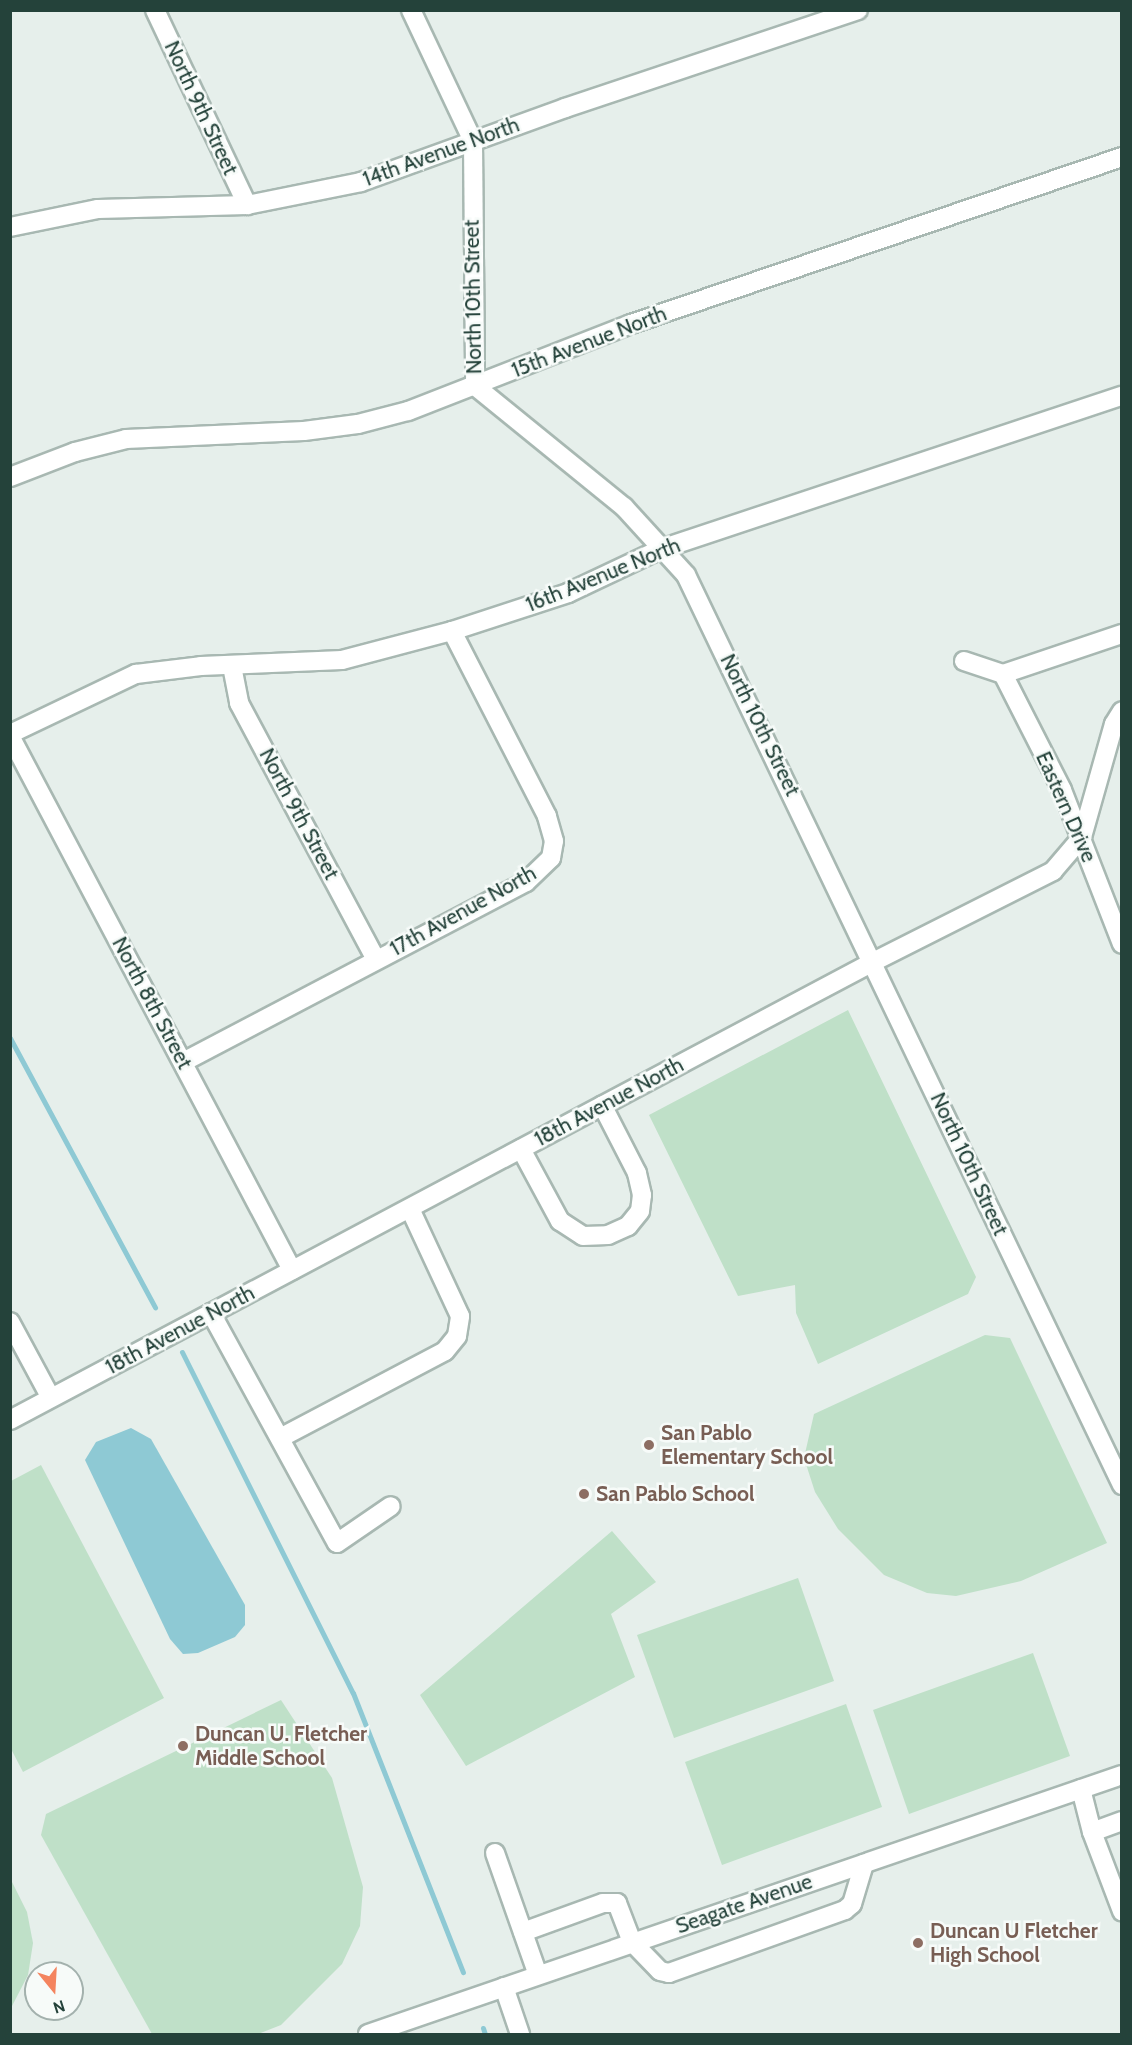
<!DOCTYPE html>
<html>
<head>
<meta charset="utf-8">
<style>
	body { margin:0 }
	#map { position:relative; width:1132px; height:2045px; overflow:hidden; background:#e6efeb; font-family:Cabin,sans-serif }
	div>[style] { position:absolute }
	.green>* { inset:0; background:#bfe0c8 }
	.water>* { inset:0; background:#8ec9d4 }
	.stream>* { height:5px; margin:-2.5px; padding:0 2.5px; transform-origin:2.5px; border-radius:2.5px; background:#8ec9d4 }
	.roads { filter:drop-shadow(2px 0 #a8b8b2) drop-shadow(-2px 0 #a8b8b2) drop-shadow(0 2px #a8b8b2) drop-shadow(0 -2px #a8b8b2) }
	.minor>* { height:18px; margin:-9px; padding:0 9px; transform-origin:9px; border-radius:9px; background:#fff }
	.dots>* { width:16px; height:16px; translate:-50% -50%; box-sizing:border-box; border:3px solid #f7fbf9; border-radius:50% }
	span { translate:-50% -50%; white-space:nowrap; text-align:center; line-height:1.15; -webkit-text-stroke:5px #f7fbf9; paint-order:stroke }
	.street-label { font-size:21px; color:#24423a }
	.education-label { font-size:21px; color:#785e54; font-weight:700 }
	.left { translate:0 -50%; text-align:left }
	.frame { position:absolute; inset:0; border:12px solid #24423a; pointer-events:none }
	.north { position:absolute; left:24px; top:1961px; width:60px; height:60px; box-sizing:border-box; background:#f7fbf9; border:2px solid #a3b1ad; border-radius:50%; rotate:162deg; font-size:16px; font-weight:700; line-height:24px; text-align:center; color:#24423a }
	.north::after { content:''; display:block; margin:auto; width:21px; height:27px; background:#f4845f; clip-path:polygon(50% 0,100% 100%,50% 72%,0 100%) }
</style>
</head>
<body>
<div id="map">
	<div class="green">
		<i style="clip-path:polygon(848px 1010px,976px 1277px,968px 1294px,818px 1364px,796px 1313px,795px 1285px,738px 1296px,649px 1115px)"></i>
		<i style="clip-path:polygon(985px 1335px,1010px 1338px,1107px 1543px,1021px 1581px,956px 1596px,927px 1593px,884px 1575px,838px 1529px,815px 1492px,804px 1458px,814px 1414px)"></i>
		<i style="clip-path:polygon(41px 1465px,164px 1698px,23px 1772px,10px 1747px,11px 1481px)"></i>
		<i style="clip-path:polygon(612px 1531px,656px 1582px,611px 1614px,635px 1677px,466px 1766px,420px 1695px)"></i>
		<i style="clip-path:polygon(798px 1578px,834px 1681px,674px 1738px,637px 1635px)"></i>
		<i style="clip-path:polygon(1033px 1653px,1070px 1756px,909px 1814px,873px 1710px)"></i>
		<i style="clip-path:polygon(281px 1700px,332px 1778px,363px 1887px,360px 1926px,342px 1964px,281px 2025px,258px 2034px,152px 2034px,41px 1835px,46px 1814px)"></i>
		<i style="clip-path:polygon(846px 1704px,882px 1807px,722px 1865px,685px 1762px)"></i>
		<i style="clip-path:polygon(10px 1878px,27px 1912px,33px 1943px,28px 1975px,11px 2008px)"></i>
	</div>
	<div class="water">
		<i style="clip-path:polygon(131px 1428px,151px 1439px,245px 1605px,245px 1625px,235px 1637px,198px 1653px,183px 1654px,170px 1639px,85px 1460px,96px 1442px)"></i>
	</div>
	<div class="stream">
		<i style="left:10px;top:1038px;width:306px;rotate:61.7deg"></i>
		<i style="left:182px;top:1352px;width:381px;rotate:63.4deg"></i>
		<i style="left:353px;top:1693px;width:300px;rotate:68.5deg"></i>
		<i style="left:483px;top:2028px;width:6px;rotate:72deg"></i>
	</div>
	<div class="roads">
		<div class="minor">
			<i style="left:155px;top:10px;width:216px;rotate:64.7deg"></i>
			<i style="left:411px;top:10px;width:145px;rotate:64.7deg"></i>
			<i style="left:473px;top:141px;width:245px;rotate:89.5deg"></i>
			<i style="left:475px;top:386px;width:192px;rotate:39.1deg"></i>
			<i style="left:624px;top:507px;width:92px;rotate:47.6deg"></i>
			<i style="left:686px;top:575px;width:1009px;rotate:64.4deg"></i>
			<i style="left:10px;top:227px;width:90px;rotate:-11.6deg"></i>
			<i style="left:98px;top:209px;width:149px;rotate:-1.5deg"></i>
			<i style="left:247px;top:205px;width:116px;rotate:-11.4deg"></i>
			<i style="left:361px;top:182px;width:217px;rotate:-19.9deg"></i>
			<i style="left:565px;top:108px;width:309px;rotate:-18.5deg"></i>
			<i style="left:10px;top:477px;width:70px;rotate:-21deg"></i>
			<i style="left:75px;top:452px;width:53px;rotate:-14.3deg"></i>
			<i style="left:126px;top:439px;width:178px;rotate:-2.6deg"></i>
			<i style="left:304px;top:431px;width:54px;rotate:-7.4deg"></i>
			<i style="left:358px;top:424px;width:52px;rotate:-14.6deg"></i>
			<i style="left:408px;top:411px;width:239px;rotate:-21.3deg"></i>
			<i style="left:631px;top:324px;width:519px;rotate:-18.78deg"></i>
			<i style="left:964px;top:661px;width:41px;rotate:18.4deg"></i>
			<i style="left:232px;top:666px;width:38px;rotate:79deg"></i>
			<i style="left:239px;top:703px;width:289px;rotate:61.9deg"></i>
			<i style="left:1003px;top:674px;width:130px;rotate:63deg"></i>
			<i style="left:1062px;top:790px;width:165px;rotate:68.7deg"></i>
			<i style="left:1003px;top:674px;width:126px;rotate:-18.6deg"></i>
			<i style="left:10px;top:734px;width:140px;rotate:-25.5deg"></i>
			<i style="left:136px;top:674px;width:65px;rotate:-7deg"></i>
			<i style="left:201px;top:666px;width:141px;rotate:-2.4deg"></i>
			<i style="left:342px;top:660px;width:114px;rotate:-14.8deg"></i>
			<i style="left:452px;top:631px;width:122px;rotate:-18.1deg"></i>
			<i style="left:568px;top:593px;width:103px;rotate:-25.3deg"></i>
			<i style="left:661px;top:549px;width:486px;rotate:-18.4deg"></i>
			<i style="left:10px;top:736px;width:604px;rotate:62.16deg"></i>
			<i style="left:183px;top:1062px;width:387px;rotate:-27.7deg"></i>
			<i style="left:526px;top:882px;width:35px;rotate:-44deg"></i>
			<i style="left:551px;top:858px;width:17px;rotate:-80deg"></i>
			<i style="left:554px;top:841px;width:26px;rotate:-106deg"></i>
			<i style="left:547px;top:816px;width:208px;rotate:-117.2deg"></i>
			<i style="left:521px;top:1149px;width:82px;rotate:61.6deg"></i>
			<i style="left:560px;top:1221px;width:27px;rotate:33deg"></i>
			<i style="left:583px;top:1236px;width:25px;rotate:-2deg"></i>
			<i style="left:608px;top:1235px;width:22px;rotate:-24deg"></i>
			<i style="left:628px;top:1226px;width:19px;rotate:-51deg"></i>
			<i style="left:640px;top:1211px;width:16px;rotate:-83deg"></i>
			<i style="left:642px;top:1195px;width:23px;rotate:-103deg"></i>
			<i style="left:637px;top:1173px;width:76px;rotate:-117.2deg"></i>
			<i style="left:211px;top:1313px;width:262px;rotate:61.3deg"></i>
			<i style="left:337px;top:1543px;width:65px;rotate:-34.4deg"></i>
			<i style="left:10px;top:1322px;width:86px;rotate:61.7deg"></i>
			<i style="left:10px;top:1420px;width:977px;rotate:-27.96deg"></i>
			<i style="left:873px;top:962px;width:202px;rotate:-26.8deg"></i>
			<i style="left:1053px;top:871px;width:45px;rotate:-49.5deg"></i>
			<i style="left:1082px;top:837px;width:117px;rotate:-74.2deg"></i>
			<i style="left:1114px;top:724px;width:15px;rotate:-58deg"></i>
			<i style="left:282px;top:1437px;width:184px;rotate:-27.8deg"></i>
			<i style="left:445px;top:1351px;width:19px;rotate:-51deg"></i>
			<i style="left:457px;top:1336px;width:20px;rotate:-81deg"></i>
			<i style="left:460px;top:1316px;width:118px;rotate:-115deg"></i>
			<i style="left:1081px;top:1789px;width:44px;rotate:75.7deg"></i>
			<i style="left:1092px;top:1832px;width:32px;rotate:-20deg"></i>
			<i style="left:1092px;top:1832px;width:85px;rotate:69.2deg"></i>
			<i style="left:495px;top:1853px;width:129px;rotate:70.6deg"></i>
			<i style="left:523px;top:1932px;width:85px;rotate:-19.9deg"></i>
			<i style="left:603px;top:1903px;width:14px"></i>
			<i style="left:617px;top:1903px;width:42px;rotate:69deg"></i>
			<i style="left:632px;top:1942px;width:40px;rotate:46deg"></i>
			<i style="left:660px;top:1971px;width:9px;rotate:13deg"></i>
			<i style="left:669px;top:1973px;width:187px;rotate:-19.7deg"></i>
			<i style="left:845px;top:1910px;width:9px;rotate:-41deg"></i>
			<i style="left:852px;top:1904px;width:42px;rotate:-73.3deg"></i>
			<i style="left:504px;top:1987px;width:50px;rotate:71.2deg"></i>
			<i style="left:368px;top:2034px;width:797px;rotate:-18.96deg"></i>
		</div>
	</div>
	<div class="dots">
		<i style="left:649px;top:1445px;background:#8d6e63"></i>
		<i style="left:584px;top:1494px;background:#8d6e63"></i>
		<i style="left:183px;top:1746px;background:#8d6e63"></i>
		<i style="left:918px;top:1943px;background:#8d6e63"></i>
	</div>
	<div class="street-label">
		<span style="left:201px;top:108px;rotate:65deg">North 9th Street</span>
		<span style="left:441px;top:152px;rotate:-20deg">14th Avenue North</span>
		<span style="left:473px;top:297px;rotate:-91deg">North 10th Street</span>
		<span style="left:589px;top:342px;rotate:-21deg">15th Avenue North</span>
		<span style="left:603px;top:575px;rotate:-22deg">16th Avenue North</span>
		<span style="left:760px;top:725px;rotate:64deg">North 10th Street</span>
		<span style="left:1066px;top:807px;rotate:66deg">Eastern Drive</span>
		<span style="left:299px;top:814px;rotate:62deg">North 9th Street</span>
		<span style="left:463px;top:911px;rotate:-29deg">17th Avenue North</span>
		<span style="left:152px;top:1003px;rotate:62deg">North 8th Street</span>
		<span style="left:609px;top:1102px;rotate:-28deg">18th Avenue North</span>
		<span style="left:969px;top:1164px;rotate:65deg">North 10th Street</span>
		<span style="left:180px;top:1330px;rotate:-28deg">18th Avenue North</span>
		<span style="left:744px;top:1904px;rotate:-19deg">Seagate Avenue</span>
	</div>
	<div class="education-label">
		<span class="left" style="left:661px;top:1445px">San Pablo<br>Elementary School</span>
		<span class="left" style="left:596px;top:1494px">San Pablo School</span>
		<span class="left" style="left:195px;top:1746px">Duncan U. Fletcher<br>Middle School</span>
		<span class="left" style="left:930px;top:1943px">Duncan U Fletcher<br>High School</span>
	</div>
	<div class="frame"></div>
	<div class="north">N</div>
</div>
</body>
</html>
